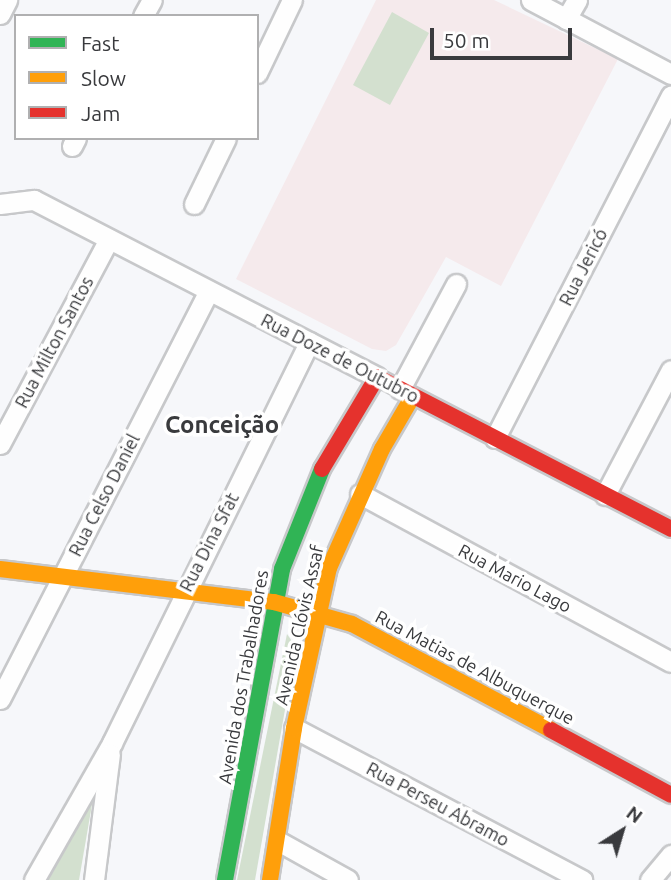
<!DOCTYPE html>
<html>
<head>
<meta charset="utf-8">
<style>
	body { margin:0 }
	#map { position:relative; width:671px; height:880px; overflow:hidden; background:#f6f7fa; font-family:Ubuntu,sans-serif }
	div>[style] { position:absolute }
	.education>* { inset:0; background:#f5eaec }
	.green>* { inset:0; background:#d3e0cf }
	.roads { filter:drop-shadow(2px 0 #c7c8ca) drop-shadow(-2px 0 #c7c8ca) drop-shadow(0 2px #c7c8ca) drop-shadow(0 -2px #c7c8ca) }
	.street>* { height:19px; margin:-9.5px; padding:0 9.5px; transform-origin:9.5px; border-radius:9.5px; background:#fefefe }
	.fast>* { height:16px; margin:-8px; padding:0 8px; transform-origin:8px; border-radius:8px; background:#30b455 }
	.slow>* { height:16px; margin:-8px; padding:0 8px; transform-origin:8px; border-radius:8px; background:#ff9f0a }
	.jam>* { height:16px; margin:-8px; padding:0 8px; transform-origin:8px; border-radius:8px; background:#e5322d }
	span { translate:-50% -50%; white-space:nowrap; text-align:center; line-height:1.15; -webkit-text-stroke:7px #fff; paint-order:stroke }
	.street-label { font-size:18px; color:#393a3d }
	.district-label { font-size:24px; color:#393a3d; font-weight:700 }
	.legend { position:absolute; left:14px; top:14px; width:245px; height:126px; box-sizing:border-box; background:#fff; border:2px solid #b0b0b1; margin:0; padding:9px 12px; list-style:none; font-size:21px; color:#393a3d }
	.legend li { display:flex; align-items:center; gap:14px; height:35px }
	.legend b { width:35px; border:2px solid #b0b0b1 }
	.north { position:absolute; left:587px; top:796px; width:70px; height:70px; -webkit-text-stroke:5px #fff; paint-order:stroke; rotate:37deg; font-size:19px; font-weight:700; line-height:28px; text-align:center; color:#393a3d }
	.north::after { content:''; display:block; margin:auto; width:24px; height:32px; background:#393a3d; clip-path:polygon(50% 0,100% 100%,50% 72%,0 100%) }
	.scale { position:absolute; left:430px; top:28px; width:142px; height:32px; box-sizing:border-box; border:4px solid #393a3d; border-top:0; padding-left:9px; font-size:21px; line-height:24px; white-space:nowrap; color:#393a3d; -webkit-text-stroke:5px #fff; paint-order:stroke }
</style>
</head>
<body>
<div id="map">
	<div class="education">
		<i style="clip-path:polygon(376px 0,494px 0,618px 59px,501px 286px,446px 257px,396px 345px,386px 351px,372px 349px,236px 279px)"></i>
	</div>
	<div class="green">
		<i style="clip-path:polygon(392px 12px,429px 33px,390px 105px,353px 85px)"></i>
		<i style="clip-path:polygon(287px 634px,296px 647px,255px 880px,237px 880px)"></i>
		<i style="clip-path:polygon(94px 793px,79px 880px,47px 880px)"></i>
	</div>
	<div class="roads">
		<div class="street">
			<i style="left:531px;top:0;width:158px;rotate:27.9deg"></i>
			<i style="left:0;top:14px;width:16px;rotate:-63deg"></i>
			<i style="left:143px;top:16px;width:18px;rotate:-61deg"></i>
			<i style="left:566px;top:19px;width:22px;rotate:-60deg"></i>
			<i style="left:257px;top:73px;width:81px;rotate:-64.4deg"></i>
			<i style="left:72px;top:146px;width:9px;rotate:-63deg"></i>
			<i style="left:0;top:204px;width:34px;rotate:-7deg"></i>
			<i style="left:34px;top:200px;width:386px;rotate:27.3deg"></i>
			<i style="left:194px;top:204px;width:73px;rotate:-64.1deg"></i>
			<i style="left:400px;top:389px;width:119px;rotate:-61.9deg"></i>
			<i style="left:495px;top:438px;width:385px;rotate:-62.8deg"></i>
			<i style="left:0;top:444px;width:232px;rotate:-62deg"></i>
			<i style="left:360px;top:494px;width:353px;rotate:28.4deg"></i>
			<i style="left:605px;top:495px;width:141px;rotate:-62.2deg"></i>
			<i style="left:0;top:699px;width:458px;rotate:-62.9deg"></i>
			<i style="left:294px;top:728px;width:326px;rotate:27.8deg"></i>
			<i style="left:278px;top:841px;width:80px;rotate:29.1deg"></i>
			<i style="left:34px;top:880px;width:158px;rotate:-60.3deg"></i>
			<i style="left:112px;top:743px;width:447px;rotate:-63.8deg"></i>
			<i style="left:94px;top:880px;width:127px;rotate:-82.8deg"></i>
			<i style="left:650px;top:880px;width:33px;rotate:-50deg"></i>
		</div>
		<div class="fast">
			<i style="left:225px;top:880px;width:316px;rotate:-79.6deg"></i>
			<i style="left:282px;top:569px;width:108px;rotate:-68.2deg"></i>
		</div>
		<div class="slow">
			<i style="left:0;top:569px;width:276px;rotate:6.9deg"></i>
			<i style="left:274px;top:602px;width:81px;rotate:15.8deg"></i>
			<i style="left:352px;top:624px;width:225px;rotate:28deg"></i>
			<i style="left:270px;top:880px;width:154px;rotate:-81deg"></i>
			<i style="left:294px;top:728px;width:164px;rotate:-77.7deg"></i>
			<i style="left:329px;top:568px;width:130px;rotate:-66deg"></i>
			<i style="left:382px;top:449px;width:61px;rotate:-59.7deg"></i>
		</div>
		<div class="jam">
			<i style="left:322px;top:469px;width:107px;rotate:-59.1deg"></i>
			<i style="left:377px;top:377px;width:331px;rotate:27.3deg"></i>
			<i style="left:551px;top:730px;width:136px;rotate:28.4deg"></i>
		</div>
	</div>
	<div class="street-label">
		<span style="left:583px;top:267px;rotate:-63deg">Rua Jericó</span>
		<span style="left:54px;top:342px;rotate:-62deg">Rua Milton Santos</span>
		<span style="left:340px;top:358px;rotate:27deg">Rua Doze de Outubro</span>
		<span style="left:104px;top:495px;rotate:-63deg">Rua Celso Daniel</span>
		<span style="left:209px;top:542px;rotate:-63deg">Rua Dina Sfat</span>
		<span style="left:515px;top:578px;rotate:28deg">Rua Mario Lago</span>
		<span style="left:299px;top:625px;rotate:-77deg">Avenida Clóvis Assaf</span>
		<span style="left:475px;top:667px;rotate:28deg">Rua Matias de Albuquerque</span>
		<span style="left:243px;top:677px;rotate:-80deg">Avenida dos Trabalhadores</span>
		<span style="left:438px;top:804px;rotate:28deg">Rua Perseu Abramo</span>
	</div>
	<div class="district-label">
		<span style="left:222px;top:425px">Conceição</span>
	</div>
	<ul class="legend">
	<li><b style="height:9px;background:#30b455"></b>Fast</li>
	<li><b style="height:9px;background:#ff9f0a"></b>Slow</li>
	<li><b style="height:9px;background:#e5322d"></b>Jam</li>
	</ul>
	<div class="north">N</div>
	<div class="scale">50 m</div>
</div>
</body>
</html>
